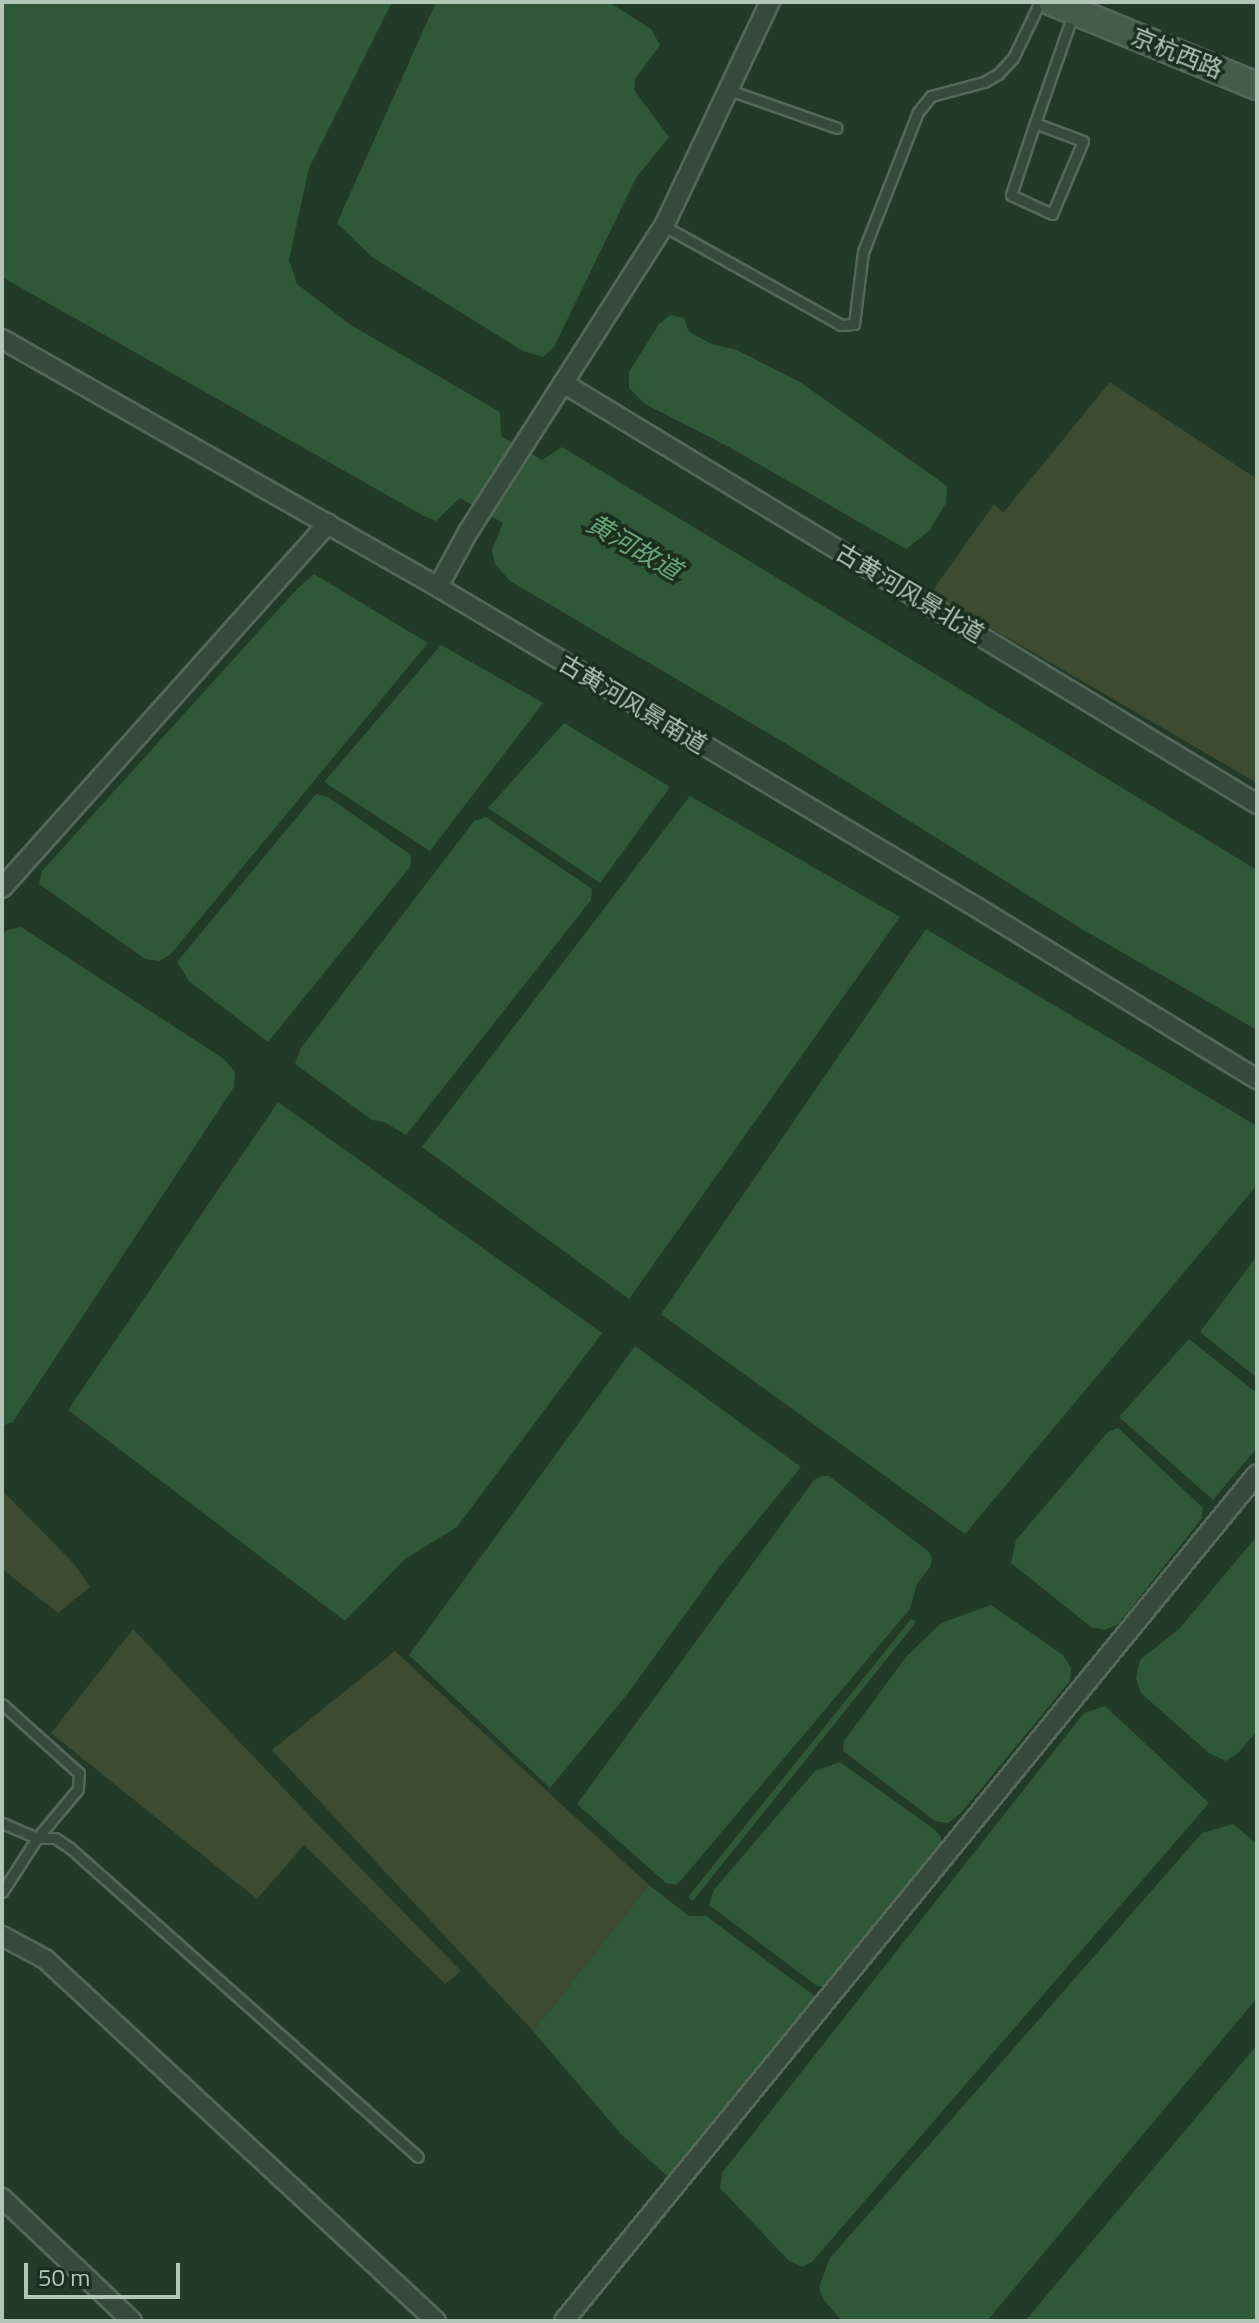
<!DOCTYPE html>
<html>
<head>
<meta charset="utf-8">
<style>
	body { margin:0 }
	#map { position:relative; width:1259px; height:2323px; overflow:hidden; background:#223a28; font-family:"Titillium Web","Noto Sans SC",sans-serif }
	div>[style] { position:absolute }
	.green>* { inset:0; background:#3d4b30 }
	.water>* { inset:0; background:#2f5838 }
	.stream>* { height:6px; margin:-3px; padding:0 3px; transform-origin:3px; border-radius:3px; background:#2f5838 }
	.roads { filter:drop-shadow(2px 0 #546859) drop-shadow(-2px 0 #546859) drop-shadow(0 2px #546859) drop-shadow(0 -2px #546859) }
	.service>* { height:9px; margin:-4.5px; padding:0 4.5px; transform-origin:4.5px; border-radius:4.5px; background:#364a3b }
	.minor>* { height:18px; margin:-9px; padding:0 9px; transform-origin:9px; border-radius:9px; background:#364a3b }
	.secondary>* { height:26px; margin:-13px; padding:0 13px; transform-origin:13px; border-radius:13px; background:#445d4b }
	span { translate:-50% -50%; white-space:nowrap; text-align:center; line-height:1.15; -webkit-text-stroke:7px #1b2f20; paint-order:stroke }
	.street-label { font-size:24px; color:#b1c6b7 }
	.water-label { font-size:26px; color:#6aa578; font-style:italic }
	.frame { position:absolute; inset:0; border:4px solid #b1c6b7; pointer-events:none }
	.scale { position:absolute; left:24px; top:2263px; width:156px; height:36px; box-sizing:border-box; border:4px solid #b1c6b7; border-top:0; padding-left:10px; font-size:24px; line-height:28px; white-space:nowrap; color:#b1c6b7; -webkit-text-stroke:6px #1b2f20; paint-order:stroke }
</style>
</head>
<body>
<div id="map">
	<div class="green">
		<i style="clip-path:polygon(1110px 382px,1257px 479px,1257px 783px,931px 593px,994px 504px,1003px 513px)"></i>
		<i style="clip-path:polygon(2px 1490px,75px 1565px,90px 1587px,58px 1613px,2px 1569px)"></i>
		<i style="clip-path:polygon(133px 1629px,304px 1810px,461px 1971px,445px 1984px,304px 1845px,257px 1899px,51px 1733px)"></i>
		<i style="clip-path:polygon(395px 1651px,649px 1885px,533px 2031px,272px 1750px)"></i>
	</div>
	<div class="water">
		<i style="clip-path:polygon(2px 2px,392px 2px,309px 168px,289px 260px,297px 284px,351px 325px,500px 412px,501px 436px,542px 460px,562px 447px,1257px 870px,1257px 1030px,1080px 928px,785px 743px,510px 581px,495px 564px,492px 550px,503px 523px,460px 498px,436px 521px,424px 516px,2px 277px)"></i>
		<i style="clip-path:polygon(436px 2px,609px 2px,651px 29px,660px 45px,635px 79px,634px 90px,669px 137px,636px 178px,554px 347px,543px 357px,523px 351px,372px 257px,337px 223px)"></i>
		<i style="clip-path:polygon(670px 315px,684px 318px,689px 332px,712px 344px,737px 350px,800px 382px,947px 486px,946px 503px,930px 530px,906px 549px,729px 447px,645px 404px,629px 388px,629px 372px,659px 324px)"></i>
		<i style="clip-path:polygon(314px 574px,428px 643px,170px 955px,159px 961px,145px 959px,39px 884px,42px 871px,296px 590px)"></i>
		<i style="clip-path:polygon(441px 645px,543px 703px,430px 851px,324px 782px)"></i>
		<i style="clip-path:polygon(564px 723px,670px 787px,600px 883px,488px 808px)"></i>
		<i style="clip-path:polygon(316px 794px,328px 797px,411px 855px,410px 867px,268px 1042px,189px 981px,177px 962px)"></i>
		<i style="clip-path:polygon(690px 796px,900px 917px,629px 1299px,422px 1147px)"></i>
		<i style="clip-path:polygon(486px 817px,592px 889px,591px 900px,406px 1135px,384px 1122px,372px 1120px,295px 1064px,301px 1048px,474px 821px)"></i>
		<i style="clip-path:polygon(21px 927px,224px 1059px,235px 1072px,234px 1087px,13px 1422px,2px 1426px,2px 936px,7px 930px)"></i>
		<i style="clip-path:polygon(926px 929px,1257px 1126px,1257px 1185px,965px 1534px,661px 1314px)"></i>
		<i style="clip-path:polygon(278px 1102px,602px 1333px,457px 1527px,405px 1559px,345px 1621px,68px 1410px)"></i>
		<i style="clip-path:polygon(1257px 1256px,1257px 1378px,1200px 1332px)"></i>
		<i style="clip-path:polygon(1189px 1339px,1257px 1393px,1257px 1448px,1213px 1500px,1119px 1417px)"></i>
		<i style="clip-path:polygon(635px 1346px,801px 1467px,720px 1566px,629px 1692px,550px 1788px,409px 1655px)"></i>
		<i style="clip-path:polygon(1118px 1428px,1203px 1508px,1202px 1518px,1125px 1616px,1117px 1625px,1104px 1630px,1091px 1627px,1011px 1563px,1016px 1540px,1108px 1432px)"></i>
		<i style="clip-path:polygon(822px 1476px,829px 1476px,928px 1551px,932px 1558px,930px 1567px,917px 1584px,910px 1609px,682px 1879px,676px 1885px,666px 1883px,577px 1804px,814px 1480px)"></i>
		<i style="clip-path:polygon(1257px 1536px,1257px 1731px,1238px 1753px,1226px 1761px,1209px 1753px,1141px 1693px,1136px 1678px,1140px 1660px,1180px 1628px)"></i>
		<i style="clip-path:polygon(991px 1605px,1063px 1655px,1071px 1668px,1070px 1681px,961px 1813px,948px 1823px,935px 1821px,843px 1751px,844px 1741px,906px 1657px,941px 1623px)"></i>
		<i style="clip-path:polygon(1105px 1706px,1209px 1803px,812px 2262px,802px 2267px,789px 2261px,720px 2188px,722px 2173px,1084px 1713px)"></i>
		<i style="clip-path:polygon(840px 1762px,934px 1829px,941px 1837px,942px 1848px,826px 1987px,817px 1986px,709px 1905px,714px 1890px,815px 1771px)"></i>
		<i style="clip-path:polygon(1233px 1824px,1257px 1844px,1257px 1998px,987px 2321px,842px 2321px,823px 2299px,819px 2287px,830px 2258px,1202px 1833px)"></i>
		<i style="clip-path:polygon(649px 1885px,689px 1916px,706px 1916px,816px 1997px,668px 2177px,620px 2133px,533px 2031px)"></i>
		<i style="clip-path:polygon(1257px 2045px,1257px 2321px,1025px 2321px)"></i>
	</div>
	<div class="stream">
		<i style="left:692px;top:1897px;width:352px;rotate:-51.3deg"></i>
	</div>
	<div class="roads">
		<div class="service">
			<i style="left:729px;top:90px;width:114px;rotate:19.4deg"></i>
			<i style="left:1035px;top:123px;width:51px;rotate:20.6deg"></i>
			<i style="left:1083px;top:141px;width:79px;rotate:113deg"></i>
			<i style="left:1052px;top:214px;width:45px;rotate:-155.1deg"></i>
			<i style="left:1011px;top:195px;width:76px;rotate:-71.6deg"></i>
			<i style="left:1035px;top:123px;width:115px;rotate:-70.8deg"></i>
			<i style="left:664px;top:226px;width:203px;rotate:29.2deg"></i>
			<i style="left:841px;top:325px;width:13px;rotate:-4deg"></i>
			<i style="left:854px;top:324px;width:73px;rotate:-82.9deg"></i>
			<i style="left:863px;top:252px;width:150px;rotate:-68.6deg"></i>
			<i style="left:918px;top:112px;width:21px;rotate:-51deg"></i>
			<i style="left:931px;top:96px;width:55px;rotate:-14.8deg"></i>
			<i style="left:984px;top:82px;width:16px;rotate:-30deg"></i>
			<i style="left:998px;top:74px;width:22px;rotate:-47deg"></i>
			<i style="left:1013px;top:58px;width:62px;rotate:-64.3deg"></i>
			<i style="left:2px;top:1704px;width:103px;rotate:41.9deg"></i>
			<i style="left:79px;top:1773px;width:16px;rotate:94deg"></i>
			<i style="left:78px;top:1789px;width:64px;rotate:129.9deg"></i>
			<i style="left:37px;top:1838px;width:64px;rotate:122.9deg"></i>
			<i style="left:2px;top:1823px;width:38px;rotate:23deg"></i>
			<i style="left:37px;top:1838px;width:18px"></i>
			<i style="left:55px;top:1838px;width:18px;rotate:34deg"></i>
			<i style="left:70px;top:1848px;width:465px;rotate:41.6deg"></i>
		</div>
		<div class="minor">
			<i style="left:2px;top:339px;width:502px;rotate:29.63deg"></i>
			<i style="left:438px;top:587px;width:620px;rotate:30.74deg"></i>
			<i style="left:971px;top:904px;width:335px;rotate:31.5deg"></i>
			<i style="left:563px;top:383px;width:812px;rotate:31.24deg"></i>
			<i style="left:438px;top:587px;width:63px;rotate:-61.4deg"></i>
			<i style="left:468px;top:532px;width:363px;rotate:-57.4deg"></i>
			<i style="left:664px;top:226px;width:248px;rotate:-64.7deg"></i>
			<i style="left:2px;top:888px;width:489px;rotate:-48.2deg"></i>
			<i style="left:2px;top:1936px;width:49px;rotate:28.1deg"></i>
			<i style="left:45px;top:1959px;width:533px;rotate:42.79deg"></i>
			<i style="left:2px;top:2198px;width:179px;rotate:43.4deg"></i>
			<i style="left:564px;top:2321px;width:1094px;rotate:-50.71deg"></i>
		</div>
		<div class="secondary">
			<i style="left:1052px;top:2px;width:222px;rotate:22.3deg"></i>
		</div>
	</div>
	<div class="street-label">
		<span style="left:1177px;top:53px;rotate:22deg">京杭西路</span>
		<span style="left:910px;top:593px;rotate:31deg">古黄河风景北道</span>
		<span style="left:633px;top:704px;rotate:31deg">古黄河风景南道</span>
	</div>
	<div class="water-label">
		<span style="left:634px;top:547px;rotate:30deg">黄河故道</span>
	</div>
	<div class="frame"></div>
	<div class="scale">50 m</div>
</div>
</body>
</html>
